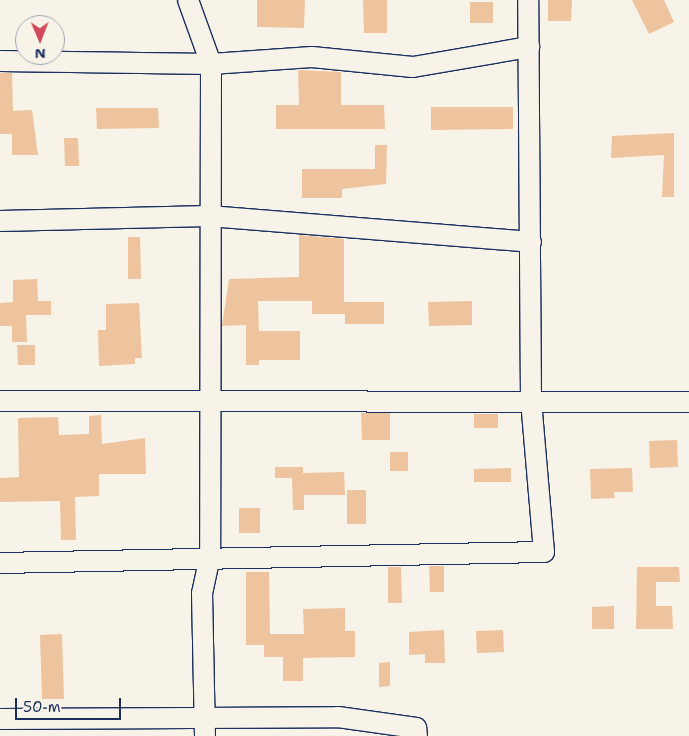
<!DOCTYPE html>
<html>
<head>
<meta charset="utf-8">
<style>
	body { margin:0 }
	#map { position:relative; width:689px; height:736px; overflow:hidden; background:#f7f3e8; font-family:"Shantell Sans",sans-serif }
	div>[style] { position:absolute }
	.building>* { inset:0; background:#eec49e }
	.roads { filter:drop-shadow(1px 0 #1b2f5e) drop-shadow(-1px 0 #1b2f5e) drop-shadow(0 1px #1b2f5e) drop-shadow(0 -1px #1b2f5e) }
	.minor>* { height:20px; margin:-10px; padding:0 10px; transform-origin:10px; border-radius:10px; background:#f7f3e8 }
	span { translate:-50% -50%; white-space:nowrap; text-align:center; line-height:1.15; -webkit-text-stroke:4.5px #f7f3e8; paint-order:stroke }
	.north { position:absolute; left:15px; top:15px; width:50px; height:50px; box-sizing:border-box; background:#f7f3e8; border:1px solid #9fa5b1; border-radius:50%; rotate:179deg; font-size:14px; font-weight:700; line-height:20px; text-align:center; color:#1b2f5e }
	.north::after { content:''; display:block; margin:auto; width:18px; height:22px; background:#d1495b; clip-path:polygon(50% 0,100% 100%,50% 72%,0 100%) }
	.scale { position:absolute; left:15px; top:698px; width:106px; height:22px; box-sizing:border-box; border:2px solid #1b2f5e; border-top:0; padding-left:6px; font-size:15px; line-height:18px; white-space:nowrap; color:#1b2f5e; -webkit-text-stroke:4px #f7f3e8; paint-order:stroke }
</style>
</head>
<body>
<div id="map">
	<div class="building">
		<i style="clip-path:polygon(257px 0,305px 0,304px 28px,257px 27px)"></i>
		<i style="clip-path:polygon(363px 0,387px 0,387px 33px,364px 33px)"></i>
		<i style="clip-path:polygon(548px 0,572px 0,571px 21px,548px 21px)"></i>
		<i style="clip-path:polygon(632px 0,664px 0,674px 22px,649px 34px)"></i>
		<i style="clip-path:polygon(470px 2px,493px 2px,493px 23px,470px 23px)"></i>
		<i style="clip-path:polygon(298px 70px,341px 72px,341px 105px,384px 105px,385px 129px,276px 129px,276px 105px,299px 105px)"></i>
		<i style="clip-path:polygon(0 73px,12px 73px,13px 111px,32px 110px,38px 155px,12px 155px,12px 134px,0 134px)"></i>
		<i style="clip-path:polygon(431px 107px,513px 107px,513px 129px,431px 130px)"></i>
		<i style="clip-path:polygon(96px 108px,158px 108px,159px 128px,97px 129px)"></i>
		<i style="clip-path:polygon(674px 133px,674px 197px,662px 197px,664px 155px,611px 158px,612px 136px)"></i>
		<i style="clip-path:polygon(64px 138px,78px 138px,79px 166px,65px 166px)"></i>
		<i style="clip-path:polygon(375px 145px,387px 145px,386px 184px,342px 189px,342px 198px,302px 198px,302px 169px,375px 169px)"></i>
		<i style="clip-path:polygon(299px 235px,344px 239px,344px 302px,384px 302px,384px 324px,345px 324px,345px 314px,312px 314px,312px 301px,258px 301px,259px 331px,300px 331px,300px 360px,259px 360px,259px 365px,246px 365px,246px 325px,222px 326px,229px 279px,299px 277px)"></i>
		<i style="clip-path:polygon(128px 237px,140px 237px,141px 279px,128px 279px)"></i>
		<i style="clip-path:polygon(37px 279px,38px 301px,51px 301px,51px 315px,26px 315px,27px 342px,12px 342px,12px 326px,0 326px,0 303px,13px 302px,13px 280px)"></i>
		<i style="clip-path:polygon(472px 301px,472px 325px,429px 326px,428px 302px)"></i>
		<i style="clip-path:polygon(139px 303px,142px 358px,135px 358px,135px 364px,99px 366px,98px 330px,106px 330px,106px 304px)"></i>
		<i style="clip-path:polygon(17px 345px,35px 345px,35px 365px,18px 365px)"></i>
		<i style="clip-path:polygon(361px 413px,390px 413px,390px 440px,362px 440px)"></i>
		<i style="clip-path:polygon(474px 414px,498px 414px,498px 428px,474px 428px)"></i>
		<i style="clip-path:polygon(101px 415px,102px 444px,145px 438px,146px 474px,99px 474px,99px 496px,75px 497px,76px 540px,61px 540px,60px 501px,0 502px,0 478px,19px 477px,18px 418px,58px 417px,59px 435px,89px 434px,89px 416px)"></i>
		<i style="clip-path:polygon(677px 440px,678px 467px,650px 468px,649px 441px)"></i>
		<i style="clip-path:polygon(390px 452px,408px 452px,408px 471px,390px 471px)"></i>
		<i style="clip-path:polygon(275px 467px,303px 467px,303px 473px,344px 472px,345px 495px,304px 495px,304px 510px,293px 510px,292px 478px,275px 478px)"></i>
		<i style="clip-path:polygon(511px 468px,511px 482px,474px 482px,474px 469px)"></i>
		<i style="clip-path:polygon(632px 468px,633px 492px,614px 492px,615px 498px,591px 499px,590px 469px)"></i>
		<i style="clip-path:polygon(347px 490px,366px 490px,366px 524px,347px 524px)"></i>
		<i style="clip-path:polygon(239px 508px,260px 508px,260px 533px,239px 533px)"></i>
		<i style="clip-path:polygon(429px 566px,444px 566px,444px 592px,430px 592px)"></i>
		<i style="clip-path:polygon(388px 567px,401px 567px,402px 603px,388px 603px)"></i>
		<i style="clip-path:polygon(637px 567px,679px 567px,680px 582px,656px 582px,656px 606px,672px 606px,673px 629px,636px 629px)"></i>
		<i style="clip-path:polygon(246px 572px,269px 572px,270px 634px,304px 634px,303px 609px,345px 608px,345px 631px,355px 631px,355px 657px,303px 658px,303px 681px,283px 681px,283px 657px,264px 657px,264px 645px,246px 645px)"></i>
		<i style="clip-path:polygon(614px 606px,614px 629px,592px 629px,592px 607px)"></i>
		<i style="clip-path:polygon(444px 630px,445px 663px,425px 663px,425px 654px,409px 655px,409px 632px)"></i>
		<i style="clip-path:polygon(503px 630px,504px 652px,477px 653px,476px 631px)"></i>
		<i style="clip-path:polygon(62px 634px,64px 699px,42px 699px,40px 635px)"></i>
		<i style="clip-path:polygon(390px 662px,390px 686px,379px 687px,379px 663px)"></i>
	</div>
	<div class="roads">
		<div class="minor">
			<i style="left:188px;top:0;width:68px;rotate:70.2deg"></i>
			<i style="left:211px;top:64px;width:492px;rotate:90.1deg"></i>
			<i style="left:210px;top:556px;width:38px;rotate:102deg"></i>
			<i style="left:202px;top:593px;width:143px;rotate:88.8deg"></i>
			<i style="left:0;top:61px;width:211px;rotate:0.8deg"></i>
			<i style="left:211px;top:64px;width:101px;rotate:-4deg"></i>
			<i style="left:312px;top:57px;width:101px;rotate:5.7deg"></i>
			<i style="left:413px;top:67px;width:118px;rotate:-9.8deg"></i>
			<i style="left:0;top:221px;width:209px;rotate:-1.4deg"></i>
			<i style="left:209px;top:216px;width:323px;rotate:4.6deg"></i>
			<i style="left:0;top:401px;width:689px;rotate:0.08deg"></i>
			<i style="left:0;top:563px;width:544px;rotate:-1.16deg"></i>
			<i style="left:544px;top:552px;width:154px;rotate:-94.9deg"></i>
			<i style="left:531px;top:399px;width:399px;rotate:-90.4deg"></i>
			<i style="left:0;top:719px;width:338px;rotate:-0.3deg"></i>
			<i style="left:338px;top:717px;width:79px;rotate:8deg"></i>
			<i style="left:416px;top:728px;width:8px;rotate:83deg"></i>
		</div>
	</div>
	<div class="north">N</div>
	<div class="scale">50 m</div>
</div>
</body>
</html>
